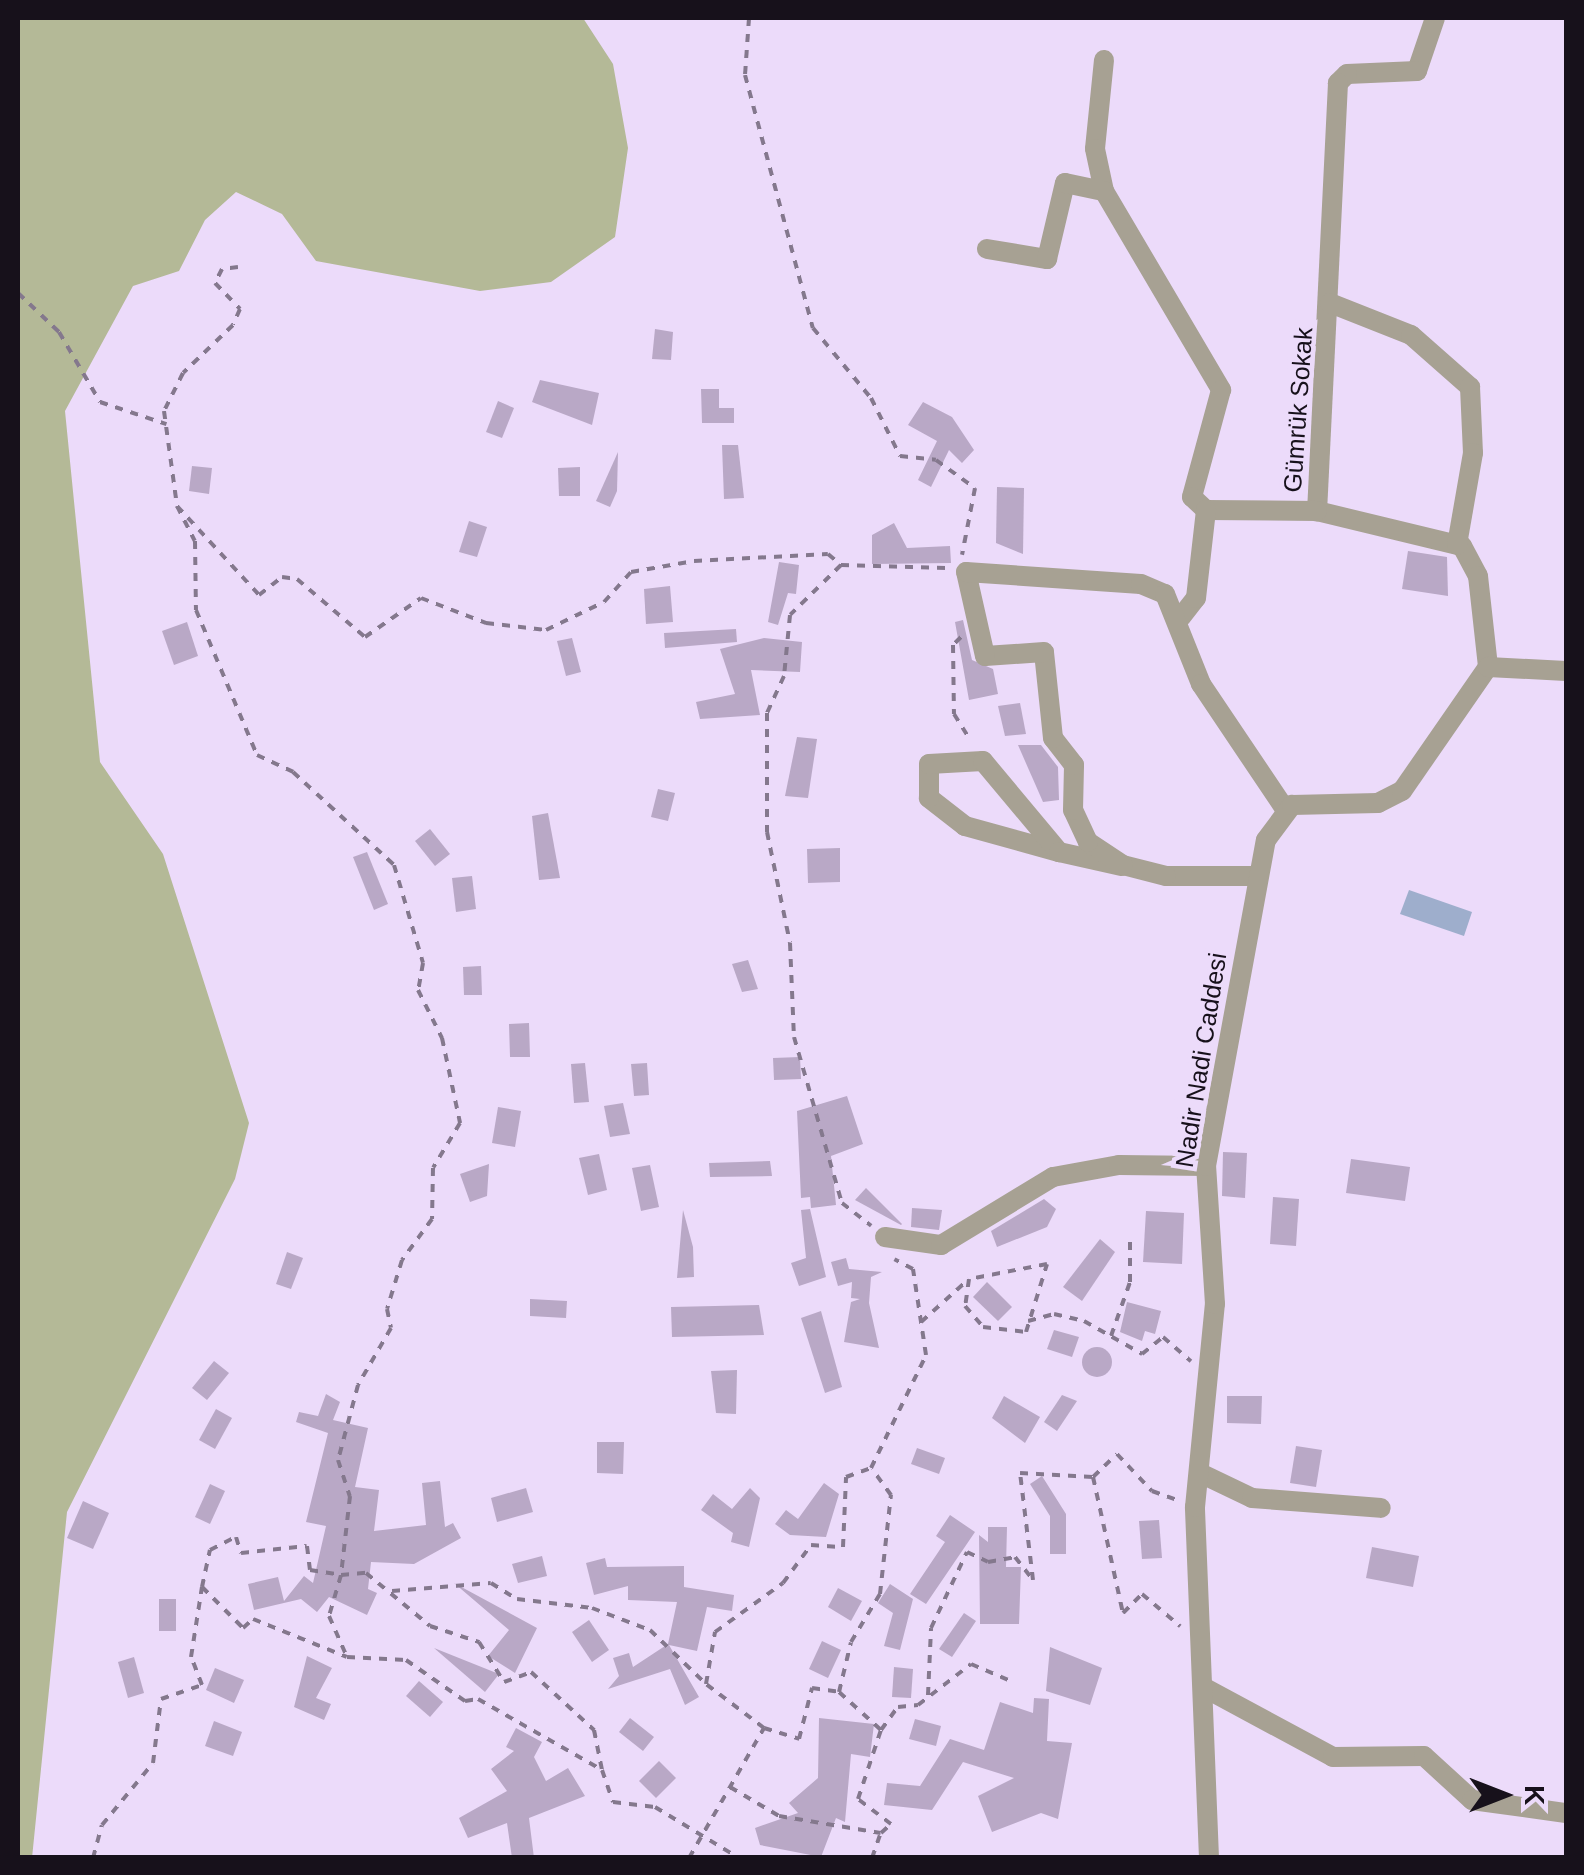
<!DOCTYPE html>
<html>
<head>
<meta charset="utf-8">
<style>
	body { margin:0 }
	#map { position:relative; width:1584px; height:1875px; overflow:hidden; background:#ecdbfa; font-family:Helvetica,sans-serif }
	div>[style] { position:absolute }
	.forest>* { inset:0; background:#b4b997 }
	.water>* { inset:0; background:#9eaecc }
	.building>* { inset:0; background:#b9a8c6 }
	.round { border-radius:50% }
	.path>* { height:4px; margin-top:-2px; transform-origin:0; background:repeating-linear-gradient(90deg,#84788d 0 8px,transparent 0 16px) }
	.minor>* { height:20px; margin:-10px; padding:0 10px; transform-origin:10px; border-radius:10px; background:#a7a193 }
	span { translate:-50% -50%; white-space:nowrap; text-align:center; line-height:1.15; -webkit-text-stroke:9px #ecdbfa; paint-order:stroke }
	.street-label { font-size:25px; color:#17111b }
	.frame { position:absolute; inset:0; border:20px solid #17111b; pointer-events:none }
	.north { position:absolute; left:1454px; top:1745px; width:100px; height:100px; -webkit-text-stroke:8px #ecdbfa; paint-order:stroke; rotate:90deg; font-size:28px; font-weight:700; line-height:40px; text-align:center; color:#17111b }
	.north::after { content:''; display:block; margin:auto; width:35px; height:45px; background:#17111b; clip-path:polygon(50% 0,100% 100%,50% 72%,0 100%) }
</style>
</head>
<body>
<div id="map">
	<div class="forest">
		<i style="clip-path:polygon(18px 18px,583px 18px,613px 64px,628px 148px,615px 237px,551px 282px,480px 291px,316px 261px,282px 214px,236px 192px,205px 220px,179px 271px,133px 286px,65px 411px,100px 762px,163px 854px,249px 1123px,235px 1179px,67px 1512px,32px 1858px,18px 1857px)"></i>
	</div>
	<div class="water">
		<i style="clip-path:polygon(1409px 890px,1472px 912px,1464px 936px,1400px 914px)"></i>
	</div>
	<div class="building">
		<i style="clip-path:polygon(655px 329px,673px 332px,671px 360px,652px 359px)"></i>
		<i style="clip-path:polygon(540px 380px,599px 393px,592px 425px,532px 402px)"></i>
		<i style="clip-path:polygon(701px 389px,719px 389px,719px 408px,734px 408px,734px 423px,702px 423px)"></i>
		<i style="clip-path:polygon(498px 401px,514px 408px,502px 438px,486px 432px)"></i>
		<i style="clip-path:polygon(923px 402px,952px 417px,974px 450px,962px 463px,949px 450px,931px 487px,918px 480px,937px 441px,908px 425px)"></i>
		<i style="clip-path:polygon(722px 445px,738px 445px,744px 498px,724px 499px)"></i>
		<i style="clip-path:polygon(618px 452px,617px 491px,610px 507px,596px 501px)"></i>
		<i style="clip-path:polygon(192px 466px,212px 468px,209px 494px,189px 491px)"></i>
		<i style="clip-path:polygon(580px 467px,580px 496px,559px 496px,558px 468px)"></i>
		<i style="clip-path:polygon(997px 487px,1024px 488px,1023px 554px,996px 543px)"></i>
		<i style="clip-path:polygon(469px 521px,487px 527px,477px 557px,459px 552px)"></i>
		<i style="clip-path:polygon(894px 523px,907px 548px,950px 546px,951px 563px,872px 564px,872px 535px)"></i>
		<i style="clip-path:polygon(1408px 551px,1447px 557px,1448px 596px,1402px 589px)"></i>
		<i style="clip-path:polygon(779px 562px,799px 565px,796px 594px,788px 593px,778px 625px,768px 622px)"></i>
		<i style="clip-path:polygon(670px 586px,673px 622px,646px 624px,644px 589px)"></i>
		<i style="clip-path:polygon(963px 620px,972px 660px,993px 669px,998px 694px,969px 700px,955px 622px)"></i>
		<i style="clip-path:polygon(187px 622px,198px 656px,174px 665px,162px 631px)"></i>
		<i style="clip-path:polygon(736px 629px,737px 642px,665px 648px,664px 633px)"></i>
		<i style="clip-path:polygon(572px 638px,581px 672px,566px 676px,557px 641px)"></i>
		<i style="clip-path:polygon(764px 638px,802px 642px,800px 672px,751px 670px,760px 715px,700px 719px,696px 702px,735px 694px,720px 649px)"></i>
		<i style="clip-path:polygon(1020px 703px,1026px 734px,1005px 736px,998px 706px)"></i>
		<i style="clip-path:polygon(797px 737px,817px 739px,808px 798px,785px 796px)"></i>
		<i style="clip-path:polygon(1018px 745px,1041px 745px,1058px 767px,1059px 800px,1043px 802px)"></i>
		<i style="clip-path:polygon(658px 789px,675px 793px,668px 821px,651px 817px)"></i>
		<i style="clip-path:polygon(548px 813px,560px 878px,539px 880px,532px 816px)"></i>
		<i style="clip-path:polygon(430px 829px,450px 854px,435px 866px,415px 841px)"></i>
		<i style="clip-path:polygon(840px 848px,840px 882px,808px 883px,807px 849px)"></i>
		<i style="clip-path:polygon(367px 852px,388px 904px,374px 910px,353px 857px)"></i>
		<i style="clip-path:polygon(472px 876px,476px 909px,456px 912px,452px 878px)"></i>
		<i style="clip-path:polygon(748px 960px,758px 989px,742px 992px,732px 964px)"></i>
		<i style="clip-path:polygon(481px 966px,482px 995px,464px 995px,463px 967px)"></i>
		<i style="clip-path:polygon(529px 1023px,530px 1057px,510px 1057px,509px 1024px)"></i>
		<i style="clip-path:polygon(800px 1057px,801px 1079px,774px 1080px,773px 1058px)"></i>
		<i style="clip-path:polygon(585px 1063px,589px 1102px,574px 1103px,571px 1064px)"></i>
		<i style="clip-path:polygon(647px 1063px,649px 1095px,634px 1096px,631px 1064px)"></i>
		<i style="clip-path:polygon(847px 1096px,863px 1144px,831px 1156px,836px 1205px,811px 1208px,810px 1197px,801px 1198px,797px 1111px)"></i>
		<i style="clip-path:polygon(623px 1103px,630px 1134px,610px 1137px,604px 1106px)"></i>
		<i style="clip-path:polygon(498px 1107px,521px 1111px,515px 1147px,492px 1143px)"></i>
		<i style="clip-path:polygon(1223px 1152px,1247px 1153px,1245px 1198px,1222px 1196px)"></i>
		<i style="clip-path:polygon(599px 1154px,607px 1190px,588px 1195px,579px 1158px)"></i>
		<i style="clip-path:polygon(1351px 1159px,1410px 1167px,1405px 1201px,1346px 1193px)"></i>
		<i style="clip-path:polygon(770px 1161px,772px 1176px,710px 1177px,709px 1163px)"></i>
		<i style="clip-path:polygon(489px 1164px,487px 1196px,470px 1202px,460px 1174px)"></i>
		<i style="clip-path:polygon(650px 1165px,659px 1207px,641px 1211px,632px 1168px)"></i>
		<i style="clip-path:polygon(866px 1188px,902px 1224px,901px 1225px,855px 1200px)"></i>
		<i style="clip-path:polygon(1273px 1197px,1299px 1199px,1296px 1246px,1270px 1244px)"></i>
		<i style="clip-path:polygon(1044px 1199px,1056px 1209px,1047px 1227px,997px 1247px,991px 1231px)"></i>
		<i style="clip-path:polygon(912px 1208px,942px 1210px,939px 1230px,911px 1227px)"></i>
		<i style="clip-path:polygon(810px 1209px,826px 1277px,799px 1286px,791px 1263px,806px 1258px,801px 1210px)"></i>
		<i style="clip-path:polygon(683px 1210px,693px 1247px,694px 1277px,677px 1278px)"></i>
		<i style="clip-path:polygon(1146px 1211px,1184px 1213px,1182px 1264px,1143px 1262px)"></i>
		<i style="clip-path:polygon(1100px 1239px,1115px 1252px,1082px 1301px,1063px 1287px)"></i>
		<i style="clip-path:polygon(287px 1252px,303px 1258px,291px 1289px,276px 1284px)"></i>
		<i style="clip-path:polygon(846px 1258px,849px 1269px,882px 1272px,871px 1277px,869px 1303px,879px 1348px,844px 1342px,851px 1302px,860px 1299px,851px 1298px,852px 1282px,838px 1286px,831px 1262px)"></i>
		<i style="clip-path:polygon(987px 1282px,1012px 1307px,998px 1321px,973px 1297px)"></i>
		<i style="clip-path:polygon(530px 1299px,567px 1301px,566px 1318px,530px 1316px)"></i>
		<i style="clip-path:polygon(1127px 1302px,1161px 1311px,1155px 1334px,1145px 1331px,1142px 1341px,1120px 1332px)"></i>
		<i style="clip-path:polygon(759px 1305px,764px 1335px,672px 1337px,671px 1307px)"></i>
		<i style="clip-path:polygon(821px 1311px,842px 1387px,825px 1393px,801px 1318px)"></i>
		<i style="clip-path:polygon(1054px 1330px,1079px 1337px,1072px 1357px,1047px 1349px)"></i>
		<i class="round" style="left:1082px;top:1347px;width:30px;height:30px"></i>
		<i style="clip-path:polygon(214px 1361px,229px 1373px,207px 1400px,192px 1388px)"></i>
		<i style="clip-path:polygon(737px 1370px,736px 1414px,716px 1413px,711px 1371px)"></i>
		<i style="clip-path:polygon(326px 1394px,340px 1402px,333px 1420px,368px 1428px,355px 1487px,379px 1490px,374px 1531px,426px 1525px,422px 1483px,440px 1481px,445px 1527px,453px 1523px,461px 1538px,414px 1564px,371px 1562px,368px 1589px,377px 1593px,367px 1615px,329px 1597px,317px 1612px,301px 1599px,254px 1610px,248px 1584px,278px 1577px,284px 1601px,304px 1576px,313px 1583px,326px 1526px,306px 1522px,328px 1433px,296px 1422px,299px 1412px,318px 1416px)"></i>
		<i style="clip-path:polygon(1062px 1395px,1077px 1401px,1057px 1431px,1044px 1422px)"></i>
		<i style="clip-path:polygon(1004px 1396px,1040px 1417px,1025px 1443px,992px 1418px)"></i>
		<i style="clip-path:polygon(1227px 1396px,1262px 1396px,1261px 1424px,1227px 1423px)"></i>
		<i style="clip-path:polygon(216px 1409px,232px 1418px,215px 1449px,199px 1440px)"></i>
		<i style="clip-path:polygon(597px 1442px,624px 1442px,623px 1474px,597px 1473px)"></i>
		<i style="clip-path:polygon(1296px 1446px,1322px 1450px,1316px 1487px,1290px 1483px)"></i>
		<i style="clip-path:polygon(917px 1448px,945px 1458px,939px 1474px,911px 1464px)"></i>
		<i style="clip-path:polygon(1042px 1476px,1066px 1514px,1066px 1554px,1050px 1554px,1050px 1516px,1030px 1484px)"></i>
		<i style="clip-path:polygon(824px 1483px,839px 1494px,826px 1537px,790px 1535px,775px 1524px,786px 1510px,798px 1519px)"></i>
		<i style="clip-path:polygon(210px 1484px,225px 1491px,210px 1524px,195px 1517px)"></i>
		<i style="clip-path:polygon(526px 1488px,533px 1512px,497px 1522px,491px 1498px)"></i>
		<i style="clip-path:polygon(750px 1488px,760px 1498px,749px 1547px,731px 1542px,733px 1533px,701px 1510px,713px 1494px,732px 1509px)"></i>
		<i style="clip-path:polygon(83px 1501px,109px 1513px,93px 1549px,67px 1538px)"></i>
		<i style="clip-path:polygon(950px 1515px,975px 1532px,926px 1604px,910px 1594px,945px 1542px,936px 1536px)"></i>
		<i style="clip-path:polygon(1159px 1520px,1162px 1558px,1142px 1559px,1139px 1521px)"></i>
		<i style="clip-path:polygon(988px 1527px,1007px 1527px,1006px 1567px,1021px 1567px,1019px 1624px,980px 1624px,979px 1535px,988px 1542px)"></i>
		<i style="clip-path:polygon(1372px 1547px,1419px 1556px,1413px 1587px,1366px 1578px)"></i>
		<i style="clip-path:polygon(542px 1556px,547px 1576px,518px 1583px,512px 1564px)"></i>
		<i style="clip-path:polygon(605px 1558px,607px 1567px,684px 1566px,684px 1587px,734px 1595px,732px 1611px,707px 1607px,697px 1651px,669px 1645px,699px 1697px,685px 1705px,670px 1669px,608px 1689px,619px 1676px,613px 1658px,629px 1653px,633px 1667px,668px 1644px,677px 1602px,628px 1600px,628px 1586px,594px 1595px,586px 1563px)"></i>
		<i style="clip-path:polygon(454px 1583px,537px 1628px,515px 1673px,488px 1656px,509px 1630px)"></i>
		<i style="clip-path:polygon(890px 1584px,913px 1599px,900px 1650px,884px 1646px,893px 1613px,878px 1603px)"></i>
		<i style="clip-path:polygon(838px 1588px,862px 1601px,851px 1621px,828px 1607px)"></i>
		<i style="clip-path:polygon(159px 1599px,176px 1599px,176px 1631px,159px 1631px)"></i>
		<i style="clip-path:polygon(964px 1613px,976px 1621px,952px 1657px,939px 1649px)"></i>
		<i style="clip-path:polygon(589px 1620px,609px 1650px,592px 1662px,572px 1632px)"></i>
		<i style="clip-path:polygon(822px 1641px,841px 1650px,828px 1678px,809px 1669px)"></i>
		<i style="clip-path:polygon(1050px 1647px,1102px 1668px,1090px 1705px,1046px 1691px)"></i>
		<i style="clip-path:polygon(434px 1648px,499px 1674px,485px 1692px)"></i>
		<i style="clip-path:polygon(307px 1656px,332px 1668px,316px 1698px,331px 1704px,324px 1720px,294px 1707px)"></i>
		<i style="clip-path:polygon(134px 1657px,144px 1693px,128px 1698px,118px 1662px)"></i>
		<i style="clip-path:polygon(894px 1667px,913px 1669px,911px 1698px,892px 1697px)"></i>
		<i style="clip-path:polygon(215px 1668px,244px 1680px,234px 1703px,206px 1690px)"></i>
		<i style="clip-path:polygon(419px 1681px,443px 1702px,430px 1717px,406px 1696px)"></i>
		<i style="clip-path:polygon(1034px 1698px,1049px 1699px,1047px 1741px,1072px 1743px,1058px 1819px,1041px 1813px,992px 1832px,978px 1796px,1014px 1778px,963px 1762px,932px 1810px,884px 1805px,887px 1783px,920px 1786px,950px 1739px,984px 1750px,1000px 1702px,1033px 1713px)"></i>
		<i style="clip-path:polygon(630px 1718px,654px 1737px,643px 1751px,619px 1732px)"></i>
		<i style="clip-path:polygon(819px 1718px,874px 1724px,870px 1757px,851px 1754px,845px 1822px,836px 1818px,821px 1857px,760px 1845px,755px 1828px,798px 1813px,789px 1803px,818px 1778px)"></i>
		<i style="clip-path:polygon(915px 1719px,941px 1726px,936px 1746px,909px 1739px)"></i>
		<i style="clip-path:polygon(214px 1721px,242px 1732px,233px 1756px,205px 1746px)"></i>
		<i style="clip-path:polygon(516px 1728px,542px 1742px,534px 1757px,546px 1781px,568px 1768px,585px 1796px,529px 1818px,534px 1858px,512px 1858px,507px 1823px,468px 1838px,459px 1818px,507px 1791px,491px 1769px,514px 1751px,506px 1747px)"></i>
		<i style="clip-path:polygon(659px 1761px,676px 1778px,656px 1798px,639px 1781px)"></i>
	</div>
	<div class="path">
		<i style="left:749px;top:18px;width:57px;rotate:94deg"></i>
		<i style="left:745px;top:75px;width:262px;rotate:75deg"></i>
		<i style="left:813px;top:328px;width:91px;rotate:50.4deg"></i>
		<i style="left:871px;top:398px;width:65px;rotate:63.4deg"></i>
		<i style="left:900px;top:456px;width:36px;rotate:6deg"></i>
		<i style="left:936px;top:460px;width:48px;rotate:35.7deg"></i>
		<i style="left:975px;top:488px;width:68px;rotate:101deg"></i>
		<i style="left:238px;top:267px;width:16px;rotate:173deg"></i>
		<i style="left:222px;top:269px;width:16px;rotate:117deg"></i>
		<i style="left:215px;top:283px;width:36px;rotate:46deg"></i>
		<i style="left:240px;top:309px;width:17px;rotate:114deg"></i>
		<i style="left:233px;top:325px;width:69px;rotate:136.2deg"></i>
		<i style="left:183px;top:373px;width:42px;rotate:116.6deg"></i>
		<i style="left:164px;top:411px;width:96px;rotate:82.2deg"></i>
		<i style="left:177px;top:506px;width:39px;rotate:63deg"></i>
		<i style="left:195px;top:541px;width:69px;rotate:89.2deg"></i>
		<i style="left:196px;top:610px;width:157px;rotate:67.2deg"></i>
		<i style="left:257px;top:755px;width:40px;rotate:25deg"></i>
		<i style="left:293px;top:772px;width:137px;rotate:42.6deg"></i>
		<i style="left:394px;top:865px;width:102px;rotate:73.5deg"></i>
		<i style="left:423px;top:963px;width:27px;rotate:100deg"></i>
		<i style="left:418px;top:990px;width:54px;rotate:63.4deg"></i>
		<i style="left:442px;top:1038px;width:87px;rotate:78deg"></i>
		<i style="left:460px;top:1123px;width:52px;rotate:121deg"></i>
		<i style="left:433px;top:1168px;width:51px;rotate:91.1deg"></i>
		<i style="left:432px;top:1219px;width:51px;rotate:126.2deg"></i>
		<i style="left:402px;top:1260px;width:51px;rotate:107deg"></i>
		<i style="left:387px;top:1309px;width:19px;rotate:78deg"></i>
		<i style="left:391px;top:1328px;width:66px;rotate:120.1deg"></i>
		<i style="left:358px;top:1385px;width:78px;rotate:104.9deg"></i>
		<i style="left:338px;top:1460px;width:38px;rotate:72deg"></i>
		<i style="left:350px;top:1496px;width:80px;rotate:96.5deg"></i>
		<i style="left:341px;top:1575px;width:25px;rotate:-5deg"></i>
		<i style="left:366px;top:1573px;width:83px;rotate:39.6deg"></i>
		<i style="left:430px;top:1626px;width:52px;rotate:18.1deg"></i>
		<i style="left:479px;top:1642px;width:47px;rotate:58deg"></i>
		<i style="left:504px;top:1682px;width:29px;rotate:-20deg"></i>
		<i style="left:531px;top:1672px;width:86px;rotate:42.6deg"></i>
		<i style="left:594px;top:1730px;width:41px;rotate:78.7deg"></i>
		<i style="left:18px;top:293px;width:57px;rotate:43.6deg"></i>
		<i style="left:59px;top:332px;width:81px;rotate:59.6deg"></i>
		<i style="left:100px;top:402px;width:70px;rotate:18.4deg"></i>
		<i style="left:177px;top:506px;width:121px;rotate:47.3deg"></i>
		<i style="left:259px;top:595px;width:29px;rotate:-38deg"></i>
		<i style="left:282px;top:577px;width:15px;rotate:8deg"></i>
		<i style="left:297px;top:579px;width:89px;rotate:40.5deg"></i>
		<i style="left:365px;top:637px;width:68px;rotate:-34.9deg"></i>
		<i style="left:421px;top:598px;width:70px;rotate:21deg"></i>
		<i style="left:486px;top:623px;width:60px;rotate:6.7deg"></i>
		<i style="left:546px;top:630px;width:64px;rotate:-25.8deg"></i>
		<i style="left:604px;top:602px;width:40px;rotate:-48deg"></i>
		<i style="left:631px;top:572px;width:64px;rotate:-9.9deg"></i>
		<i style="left:694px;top:561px;width:134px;rotate:-3deg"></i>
		<i style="left:828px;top:554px;width:17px;rotate:40deg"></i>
		<i style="left:841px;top:565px;width:105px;rotate:1.6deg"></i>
		<i style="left:841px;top:565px;width:71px;rotate:135.6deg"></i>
		<i style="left:790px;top:615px;width:61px;rotate:95.6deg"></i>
		<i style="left:784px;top:676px;width:41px;rotate:114.7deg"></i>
		<i style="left:767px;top:713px;width:119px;rotate:90deg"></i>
		<i style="left:767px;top:832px;width:113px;rotate:78.3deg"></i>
		<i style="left:790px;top:943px;width:94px;rotate:87.6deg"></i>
		<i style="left:794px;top:1037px;width:173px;rotate:73.9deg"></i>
		<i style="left:842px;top:1203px;width:37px;rotate:38deg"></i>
		<i style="left:961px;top:637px;width:11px;rotate:135deg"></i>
		<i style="left:953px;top:645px;width:69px;rotate:89.2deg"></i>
		<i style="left:954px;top:714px;width:31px;rotate:58deg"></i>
		<i style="left:1028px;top:1321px;width:27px;rotate:-15deg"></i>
		<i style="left:1054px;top:1314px;width:31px;rotate:13deg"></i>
		<i style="left:1084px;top:1321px;width:67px;rotate:29.6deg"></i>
		<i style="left:1142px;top:1354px;width:27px;rotate:-39deg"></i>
		<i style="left:1163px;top:1337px;width:37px;rotate:41deg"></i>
		<i style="left:921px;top:1322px;width:64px;rotate:-41.9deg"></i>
		<i style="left:969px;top:1279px;width:27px;rotate:98deg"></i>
		<i style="left:965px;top:1306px;width:28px;rotate:49deg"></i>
		<i style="left:983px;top:1327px;width:43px;rotate:6.6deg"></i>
		<i style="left:1026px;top:1332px;width:71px;rotate:-72.8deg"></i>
		<i style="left:1047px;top:1264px;width:79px;rotate:169.1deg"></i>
		<i style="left:1111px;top:1336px;width:57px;rotate:-70.6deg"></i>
		<i style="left:1130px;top:1282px;width:48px;rotate:-90deg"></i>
		<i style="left:1093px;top:1477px;width:33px;rotate:-44deg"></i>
		<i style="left:1117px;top:1454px;width:51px;rotate:46.6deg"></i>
		<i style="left:1152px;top:1491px;width:27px;rotate:20deg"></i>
		<i style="left:202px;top:1587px;width:38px;rotate:-78deg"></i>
		<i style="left:210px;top:1550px;width:29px;rotate:-27deg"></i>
		<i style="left:236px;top:1537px;width:17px;rotate:73deg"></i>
		<i style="left:241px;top:1553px;width:66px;rotate:-6.1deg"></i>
		<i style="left:307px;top:1546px;width:24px;rotate:83deg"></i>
		<i style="left:310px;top:1570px;width:31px;rotate:9deg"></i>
		<i style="left:341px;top:1575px;width:43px;rotate:106.3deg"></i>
		<i style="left:329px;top:1616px;width:45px;rotate:66.3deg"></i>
		<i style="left:392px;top:1591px;width:99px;rotate:-4.6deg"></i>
		<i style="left:491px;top:1583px;width:31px;rotate:32deg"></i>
		<i style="left:517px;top:1599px;width:76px;rotate:6.8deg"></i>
		<i style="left:592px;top:1608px;width:62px;rotate:20.8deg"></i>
		<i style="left:650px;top:1630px;width:78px;rotate:44deg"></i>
		<i style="left:839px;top:1692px;width:57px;rotate:42.1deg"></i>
		<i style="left:881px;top:1730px;width:29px;rotate:-54deg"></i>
		<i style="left:898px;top:1707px;width:20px;rotate:-6deg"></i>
		<i style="left:918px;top:1705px;width:67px;rotate:-37.7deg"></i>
		<i style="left:971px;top:1664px;width:46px;rotate:23.2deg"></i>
		<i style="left:928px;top:1695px;width:67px;rotate:-87.4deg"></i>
		<i style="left:931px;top:1628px;width:84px;rotate:-64.7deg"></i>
		<i style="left:967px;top:1552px;width:23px;rotate:25deg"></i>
		<i style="left:988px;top:1562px;width:27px;rotate:-10deg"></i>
		<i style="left:1015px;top:1557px;width:29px;rotate:52deg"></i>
		<i style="left:1033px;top:1580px;width:108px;rotate:-96.9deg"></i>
		<i style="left:1020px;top:1473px;width:73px;rotate:3.1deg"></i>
		<i style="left:1093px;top:1477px;width:139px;rotate:77.6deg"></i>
		<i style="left:1123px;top:1613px;width:27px;rotate:-45deg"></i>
		<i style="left:1142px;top:1594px;width:50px;rotate:40.1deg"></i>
		<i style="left:764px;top:1728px;width:37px;rotate:17deg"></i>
		<i style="left:799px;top:1739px;width:53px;rotate:-75.7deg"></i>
		<i style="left:812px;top:1688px;width:27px;rotate:8deg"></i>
		<i style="left:839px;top:1692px;width:51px;rotate:-76.5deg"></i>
		<i style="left:851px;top:1642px;width:56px;rotate:-58.9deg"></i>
		<i style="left:880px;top:1594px;width:100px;rotate:-83.7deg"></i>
		<i style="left:891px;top:1495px;width:32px;rotate:-126deg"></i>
		<i style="left:730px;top:1787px;width:57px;rotate:30.6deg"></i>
		<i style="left:779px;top:1816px;width:103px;rotate:9.5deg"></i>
		<i style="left:881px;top:1833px;width:13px;rotate:-42deg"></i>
		<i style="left:891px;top:1824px;width:41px;rotate:-142.9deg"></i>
		<i style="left:858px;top:1799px;width:73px;rotate:-71.6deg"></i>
		<i style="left:93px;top:1858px;width:34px;rotate:-75deg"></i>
		<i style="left:102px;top:1825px;width:80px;rotate:-50.6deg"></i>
		<i style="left:153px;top:1763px;width:64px;rotate:-82.9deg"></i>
		<i style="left:161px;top:1699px;width:43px;rotate:-18.9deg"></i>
		<i style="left:202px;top:1685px;width:30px;rotate:-111deg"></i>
		<i style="left:191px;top:1657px;width:71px;rotate:-81.1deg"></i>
		<i style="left:202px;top:1587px;width:58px;rotate:45deg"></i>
		<i style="left:243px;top:1628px;width:13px;rotate:-42deg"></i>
		<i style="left:253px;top:1619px;width:101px;rotate:22deg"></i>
		<i style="left:347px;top:1657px;width:59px;rotate:2.9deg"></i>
		<i style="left:406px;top:1660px;width:72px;rotate:34.8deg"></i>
		<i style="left:465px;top:1701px;width:13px;rotate:-9deg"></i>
		<i style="left:478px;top:1699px;width:143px;rotate:29.8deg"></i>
		<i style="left:602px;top:1770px;width:34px;rotate:71deg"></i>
		<i style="left:613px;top:1802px;width:42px;rotate:6.8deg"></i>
		<i style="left:655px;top:1807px;width:98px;rotate:31.3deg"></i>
		<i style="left:689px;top:1858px;width:150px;rotate:-60deg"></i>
		<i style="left:764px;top:1728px;width:73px;rotate:-142.8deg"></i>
		<i style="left:706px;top:1684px;width:53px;rotate:-80.2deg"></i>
		<i style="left:715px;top:1632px;width:84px;rotate:-35.8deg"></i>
		<i style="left:783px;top:1583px;width:47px;rotate:-53.6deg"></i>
		<i style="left:811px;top:1545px;width:32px;rotate:4deg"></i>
		<i style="left:843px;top:1547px;width:70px;rotate:-87.5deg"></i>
		<i style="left:846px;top:1477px;width:27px;rotate:-20deg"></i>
		<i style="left:871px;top:1468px;width:126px;rotate:-64deg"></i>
		<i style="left:926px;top:1355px;width:87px;rotate:-98.6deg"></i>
		<i style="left:913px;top:1269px;width:21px;rotate:-152deg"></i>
		<i style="left:872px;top:1858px;width:24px;rotate:-71deg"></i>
	</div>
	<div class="minor">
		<i style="left:1435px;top:18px;width:56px;rotate:108.8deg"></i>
		<i style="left:1417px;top:71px;width:70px;rotate:177.5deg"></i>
		<i style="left:1347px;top:74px;width:13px;rotate:135deg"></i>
		<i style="left:1338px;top:83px;width:429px;rotate:92.8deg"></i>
		<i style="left:1317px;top:511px;width:149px;rotate:13.6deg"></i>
		<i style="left:1462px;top:546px;width:34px;rotate:62deg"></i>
		<i style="left:1478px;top:576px;width:92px;rotate:83.7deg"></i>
		<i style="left:1104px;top:60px;width:89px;rotate:95.8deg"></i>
		<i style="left:1095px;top:149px;width:43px;rotate:77.9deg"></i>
		<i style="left:1104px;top:191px;width:231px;rotate:59.5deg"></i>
		<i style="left:1221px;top:390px;width:111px;rotate:105.2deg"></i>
		<i style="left:1192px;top:497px;width:19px;rotate:43deg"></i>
		<i style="left:1206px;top:510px;width:111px;rotate:0.5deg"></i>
		<i style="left:987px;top:249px;width:61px;rotate:9.5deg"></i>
		<i style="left:1047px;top:259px;width:78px;rotate:-76.7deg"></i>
		<i style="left:1065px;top:183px;width:40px;rotate:12deg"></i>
		<i style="left:1330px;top:303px;width:87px;rotate:21.6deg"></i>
		<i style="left:1411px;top:335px;width:79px;rotate:41.4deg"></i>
		<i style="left:1470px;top:387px;width:66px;rotate:87.4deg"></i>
		<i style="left:1473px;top:453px;width:93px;rotate:99.9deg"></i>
		<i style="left:1181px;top:617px;width:24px;rotate:-52deg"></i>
		<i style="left:1196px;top:598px;width:89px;rotate:-83.5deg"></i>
		<i style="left:1059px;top:852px;width:98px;rotate:-164.5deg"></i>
		<i style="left:965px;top:826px;width:46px;rotate:-142.1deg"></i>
		<i style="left:929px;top:798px;width:34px;rotate:-90deg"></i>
		<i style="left:929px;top:764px;width:54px;rotate:-3.2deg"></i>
		<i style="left:983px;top:761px;width:119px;rotate:50.1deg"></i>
		<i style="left:1059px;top:852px;width:64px;rotate:12.7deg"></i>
		<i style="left:1258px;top:876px;width:92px;rotate:180deg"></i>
		<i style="left:1166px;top:876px;width:44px;rotate:-165.7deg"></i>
		<i style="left:1123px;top:865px;width:42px;rotate:-146.7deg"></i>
		<i style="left:1088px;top:842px;width:35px;rotate:-115deg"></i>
		<i style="left:1073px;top:810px;width:45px;rotate:-88.7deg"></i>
		<i style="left:1074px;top:765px;width:34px;rotate:-128deg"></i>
		<i style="left:1053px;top:738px;width:86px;rotate:-96deg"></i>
		<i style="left:1044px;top:652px;width:59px;rotate:176.1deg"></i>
		<i style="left:985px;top:656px;width:86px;rotate:-102.7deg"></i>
		<i style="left:966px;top:572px;width:175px;rotate:3.9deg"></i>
		<i style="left:1141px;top:584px;width:26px;rotate:23deg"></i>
		<i style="left:1165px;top:594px;width:97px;rotate:68.2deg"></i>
		<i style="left:1201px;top:684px;width:151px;rotate:56.1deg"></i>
		<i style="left:885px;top:1237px;width:57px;rotate:8.1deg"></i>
		<i style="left:941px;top:1245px;width:131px;rotate:-31.3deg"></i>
		<i style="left:1053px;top:1177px;width:67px;rotate:-10.3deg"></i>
		<i style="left:1119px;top:1165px;width:87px;rotate:0.7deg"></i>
		<i style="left:1202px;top:1474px;width:55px;rotate:25.6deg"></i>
		<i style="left:1252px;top:1498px;width:129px;rotate:4.4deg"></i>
		<i style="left:1205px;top:1688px;width:145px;rotate:28.3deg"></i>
		<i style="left:1333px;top:1757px;width:91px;rotate:-0.6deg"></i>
		<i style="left:1424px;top:1756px;width:65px;rotate:42.5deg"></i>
		<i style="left:1472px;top:1800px;width:95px;rotate:7.9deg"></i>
		<i style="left:1209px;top:1858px;width:351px;rotate:-92.3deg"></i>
		<i style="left:1195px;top:1507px;width:204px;rotate:-84.4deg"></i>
		<i style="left:1215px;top:1304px;width:138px;rotate:-93.7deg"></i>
		<i style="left:1206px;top:1166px;width:331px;rotate:-79.6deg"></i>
		<i style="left:1266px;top:840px;width:44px;rotate:-53.4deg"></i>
		<i style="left:1292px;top:805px;width:86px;rotate:-1.3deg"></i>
		<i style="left:1378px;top:803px;width:27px;rotate:-27deg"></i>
		<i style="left:1402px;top:791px;width:151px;rotate:-55.3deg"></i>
		<i style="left:1488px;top:667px;width:78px;rotate:2.9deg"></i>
	</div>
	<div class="street-label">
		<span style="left:1298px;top:410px;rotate:-86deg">Gümrük Sokak</span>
		<span style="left:1201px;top:1060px;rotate:-81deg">Nadir Nadi Caddesi</span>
	</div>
	<div class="frame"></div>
	<div class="north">K</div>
</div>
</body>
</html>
